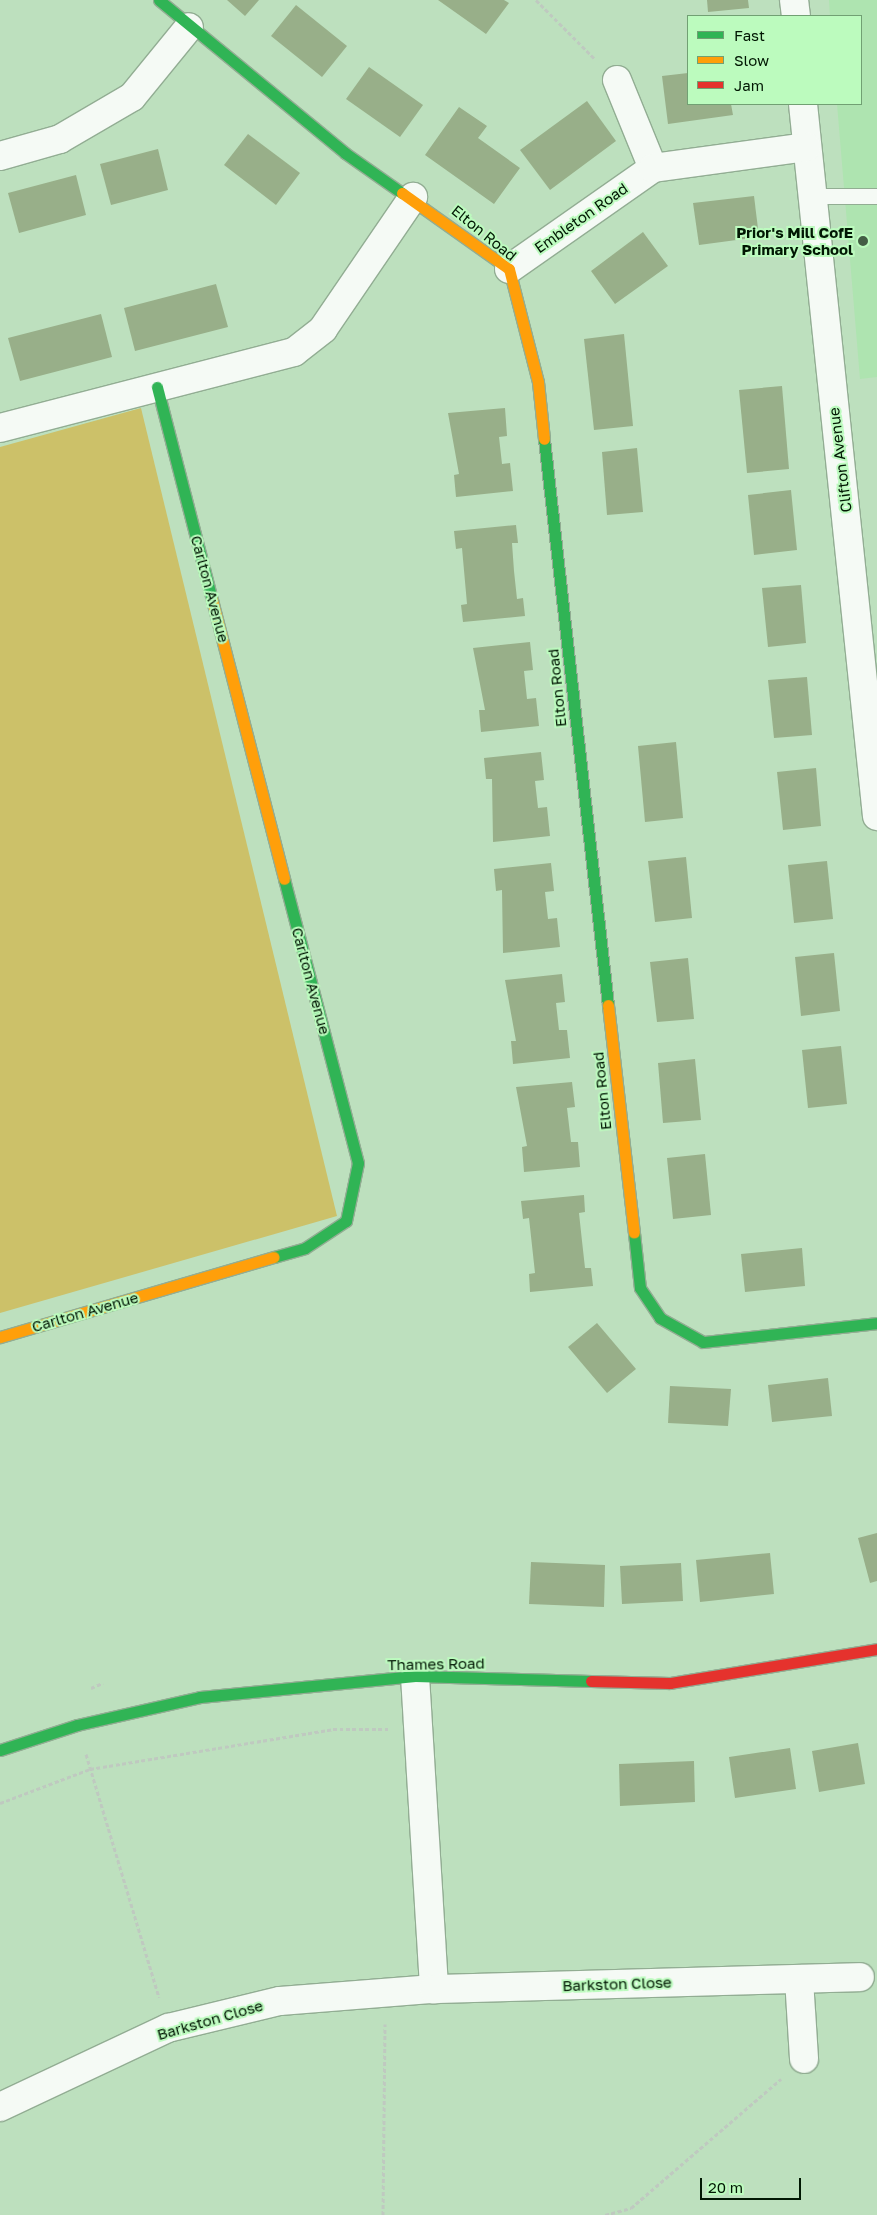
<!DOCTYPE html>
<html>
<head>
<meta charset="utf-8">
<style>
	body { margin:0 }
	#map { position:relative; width:877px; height:2215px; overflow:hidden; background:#bde0be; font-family:"Golos Text",sans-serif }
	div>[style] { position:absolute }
	.built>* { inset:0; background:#aee4b0 }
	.green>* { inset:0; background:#ccc169 }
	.building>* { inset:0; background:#98af89 }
	.path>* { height:3px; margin-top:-1.5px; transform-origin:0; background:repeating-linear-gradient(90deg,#bfc9c0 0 4px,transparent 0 6.5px) }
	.roads { filter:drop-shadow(1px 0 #92ad93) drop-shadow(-1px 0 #92ad93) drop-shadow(0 1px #92ad93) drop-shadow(0 -1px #92ad93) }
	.lane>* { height:15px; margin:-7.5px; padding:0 7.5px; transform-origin:7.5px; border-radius:7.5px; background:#f5faf5 }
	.street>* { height:28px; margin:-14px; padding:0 14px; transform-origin:14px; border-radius:14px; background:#f5faf5 }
	.fast>* { height:11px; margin:-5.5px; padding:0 5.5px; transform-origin:5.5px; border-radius:5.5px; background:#30b455 }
	.slow>* { height:11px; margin:-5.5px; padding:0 5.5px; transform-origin:5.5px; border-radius:5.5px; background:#ff9f0a }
	.jam>* { height:11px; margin:-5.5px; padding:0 5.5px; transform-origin:5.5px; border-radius:5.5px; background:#e5322d }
	.dots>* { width:14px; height:14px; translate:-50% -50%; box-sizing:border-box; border:2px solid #bcfbbe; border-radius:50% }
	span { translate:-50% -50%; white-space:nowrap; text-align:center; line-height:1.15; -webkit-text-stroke:4px #bcfbbe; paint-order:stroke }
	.street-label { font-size:15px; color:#011703 }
	.poi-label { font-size:15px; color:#011703; font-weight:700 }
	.right { translate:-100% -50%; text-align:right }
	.legend { position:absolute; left:687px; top:15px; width:175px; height:90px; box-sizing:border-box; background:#bcfbbe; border:1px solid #71a073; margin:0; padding:6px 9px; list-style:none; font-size:15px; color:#011703 }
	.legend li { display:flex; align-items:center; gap:10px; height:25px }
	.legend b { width:25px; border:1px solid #71a073 }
	.scale { position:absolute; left:700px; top:2178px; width:101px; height:22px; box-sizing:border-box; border:2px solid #011703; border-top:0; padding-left:6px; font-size:15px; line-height:18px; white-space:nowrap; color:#011703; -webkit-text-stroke:4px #bcfbbe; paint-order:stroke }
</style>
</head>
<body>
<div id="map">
	<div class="built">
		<i style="clip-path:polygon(829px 0,877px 0,877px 377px,860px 379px,837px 104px,861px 104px,861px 16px,830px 16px)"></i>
	</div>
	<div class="green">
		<i style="clip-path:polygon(141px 408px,337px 1216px,0 1313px,0 447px)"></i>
	</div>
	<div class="building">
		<i style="clip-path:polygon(227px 0,259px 0,245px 16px)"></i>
		<i style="clip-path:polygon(438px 0,504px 0,509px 3px,486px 34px)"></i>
		<i style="clip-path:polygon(707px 0,748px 0,749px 8px,708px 12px)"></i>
		<i style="clip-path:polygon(296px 5px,347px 46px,322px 77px,271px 36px)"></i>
		<i style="clip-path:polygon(369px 67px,423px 105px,400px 137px,346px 99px)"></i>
		<i style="clip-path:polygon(688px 73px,688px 104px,731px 104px,733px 115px,668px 124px,662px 76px)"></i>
		<i style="clip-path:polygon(587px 101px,616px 141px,550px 190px,520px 150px)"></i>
		<i style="clip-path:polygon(459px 107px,487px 126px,478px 138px,520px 168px,494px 204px,425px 155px)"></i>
		<i style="clip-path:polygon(248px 134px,300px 173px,276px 205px,224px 165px)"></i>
		<i style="clip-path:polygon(158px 149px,168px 190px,111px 205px,100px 164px)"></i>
		<i style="clip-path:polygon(76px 175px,86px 215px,19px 233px,8px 193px)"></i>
		<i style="clip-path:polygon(754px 196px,759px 237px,699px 245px,693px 203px)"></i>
		<i style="clip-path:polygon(643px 232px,668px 266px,615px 304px,591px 271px)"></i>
		<i style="clip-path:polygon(216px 284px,228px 327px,135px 351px,124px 308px)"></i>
		<i style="clip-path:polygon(101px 314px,112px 357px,20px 381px,8px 338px)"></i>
		<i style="clip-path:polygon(624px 334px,633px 426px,594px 430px,584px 339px)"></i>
		<i style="clip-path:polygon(782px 386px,789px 469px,747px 473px,739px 390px)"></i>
		<i style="clip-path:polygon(505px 408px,507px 436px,499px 437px,502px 464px,510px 463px,513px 491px,456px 497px,454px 475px,459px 474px,448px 413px)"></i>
		<i style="clip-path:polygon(637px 448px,643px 512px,607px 515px,602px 452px)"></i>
		<i style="clip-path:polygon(791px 490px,797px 550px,754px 555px,748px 495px)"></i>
		<i style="clip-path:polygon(516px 525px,518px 543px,512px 543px,514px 571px,517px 599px,523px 598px,525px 616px,463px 622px,461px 605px,467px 604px,462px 548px,456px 549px,454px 531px)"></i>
		<i style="clip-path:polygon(801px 585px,806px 643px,768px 647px,762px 588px)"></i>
		<i style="clip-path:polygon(530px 642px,533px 670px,524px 671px,527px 699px,536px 698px,539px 726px,481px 732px,479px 710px,485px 710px,473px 648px)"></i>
		<i style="clip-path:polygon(807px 677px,812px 735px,774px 738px,768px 680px)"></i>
		<i style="clip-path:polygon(676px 742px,683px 818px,645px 822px,638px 746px)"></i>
		<i style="clip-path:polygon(541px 752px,544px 780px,535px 781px,538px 808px,547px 807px,550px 836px,493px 842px,492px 779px,486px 779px,484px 758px)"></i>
		<i style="clip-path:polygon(816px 768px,821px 826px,783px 830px,777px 772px)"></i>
		<i style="clip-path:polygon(686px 857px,692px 918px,655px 922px,648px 861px)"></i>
		<i style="clip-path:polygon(827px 861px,833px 919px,794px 923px,788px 865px)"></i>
		<i style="clip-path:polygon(551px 863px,554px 891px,545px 892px,548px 919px,557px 918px,560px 947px,503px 953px,502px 890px,496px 891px,494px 869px)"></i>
		<i style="clip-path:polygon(834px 953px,840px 1011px,801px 1016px,795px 957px)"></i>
		<i style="clip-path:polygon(688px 958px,694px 1019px,657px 1022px,650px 962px)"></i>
		<i style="clip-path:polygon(562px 974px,565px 1002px,556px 1003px,559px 1030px,567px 1030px,570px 1058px,513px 1064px,511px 1041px,516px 1041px,505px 980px)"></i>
		<i style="clip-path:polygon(841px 1046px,847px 1104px,808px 1108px,802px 1050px)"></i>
		<i style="clip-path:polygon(695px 1059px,701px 1120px,663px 1123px,658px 1063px)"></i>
		<i style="clip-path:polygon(572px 1082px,575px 1107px,567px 1108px,571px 1142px,578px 1142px,580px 1167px,524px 1172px,522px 1147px,527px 1146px,516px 1087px)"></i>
		<i style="clip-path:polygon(705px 1154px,711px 1215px,673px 1219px,667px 1158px)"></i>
		<i style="clip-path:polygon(584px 1195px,585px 1212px,579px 1213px,582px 1241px,585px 1268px,591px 1268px,593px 1286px,530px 1292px,529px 1274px,535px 1273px,529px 1218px,523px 1219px,521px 1201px)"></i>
		<i style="clip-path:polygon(802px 1248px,805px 1286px,745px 1292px,741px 1254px)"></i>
		<i style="clip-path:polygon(597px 1323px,636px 1369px,607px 1393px,568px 1347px)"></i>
		<i style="clip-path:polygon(828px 1378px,832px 1416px,772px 1422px,768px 1385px)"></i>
		<i style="clip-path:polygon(670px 1386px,731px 1389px,728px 1426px,668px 1423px)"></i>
		<i style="clip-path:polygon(877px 1533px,877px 1581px,870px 1583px,858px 1538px)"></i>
		<i style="clip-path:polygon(770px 1553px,774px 1594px,700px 1602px,696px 1560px)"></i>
		<i style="clip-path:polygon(531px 1562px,605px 1565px,604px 1607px,529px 1604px)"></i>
		<i style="clip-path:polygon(681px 1563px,683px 1601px,622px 1604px,620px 1566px)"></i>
		<i style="clip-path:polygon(858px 1743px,865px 1784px,819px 1792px,812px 1751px)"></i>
		<i style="clip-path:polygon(790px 1748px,796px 1789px,735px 1798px,729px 1757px)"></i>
		<i style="clip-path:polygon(694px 1761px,695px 1802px,620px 1806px,619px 1764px)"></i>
	</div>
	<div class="path">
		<i style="left:536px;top:0;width:83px;rotate:45deg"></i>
		<i style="left:91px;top:1688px;width:13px;rotate:-23deg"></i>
		<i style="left:86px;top:1754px;width:254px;rotate:73.3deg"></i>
		<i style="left:0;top:1803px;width:96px;rotate:-20.7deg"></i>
		<i style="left:90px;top:1769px;width:246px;rotate:-9.3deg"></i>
		<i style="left:333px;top:1729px;width:55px"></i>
		<i style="left:383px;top:2215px;width:191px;rotate:-89.4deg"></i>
		<i style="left:605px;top:2215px;width:27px;rotate:-15deg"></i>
		<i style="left:631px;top:2208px;width:198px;rotate:-40.7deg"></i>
	</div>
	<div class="roads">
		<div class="lane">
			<i style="left:810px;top:196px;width:67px"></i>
		</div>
		<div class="street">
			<i style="left:794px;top:0;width:16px;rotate:83deg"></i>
			<i style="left:617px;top:80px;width:95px;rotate:67.8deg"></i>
			<i style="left:803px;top:104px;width:716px;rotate:84.07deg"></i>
			<i style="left:0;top:156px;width:62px;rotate:-15.8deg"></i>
			<i style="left:60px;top:139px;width:83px;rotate:-30.3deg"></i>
			<i style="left:132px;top:97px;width:90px;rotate:-50.8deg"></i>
			<i style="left:509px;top:269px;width:176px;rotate:-35deg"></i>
			<i style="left:653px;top:168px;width:155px;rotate:-7.8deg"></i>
			<i style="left:0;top:428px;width:304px;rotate:-14.5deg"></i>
			<i style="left:294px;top:352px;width:37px;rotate:-38deg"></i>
			<i style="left:323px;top:329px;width:160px;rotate:-55.7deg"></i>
			<i style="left:415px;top:1676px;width:314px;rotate:86.5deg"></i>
			<i style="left:799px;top:1979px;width:80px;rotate:86.4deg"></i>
			<i style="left:0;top:2107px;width:186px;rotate:-25.2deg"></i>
			<i style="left:168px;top:2028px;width:115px;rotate:-13.6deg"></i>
			<i style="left:280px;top:2001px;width:154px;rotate:-4.5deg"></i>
			<i style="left:434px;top:1989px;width:426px;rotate:-1.6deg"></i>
		</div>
		<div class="fast">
			<i style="left:159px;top:0;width:241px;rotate:39.4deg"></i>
			<i style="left:345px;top:153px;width:70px;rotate:35.1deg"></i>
			<i style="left:157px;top:387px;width:220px;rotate:75.5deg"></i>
			<i style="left:544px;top:439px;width:570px;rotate:83.55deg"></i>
			<i style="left:634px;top:1233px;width:55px;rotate:83.8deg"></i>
			<i style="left:640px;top:1288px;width:36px;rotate:56deg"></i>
			<i style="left:660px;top:1318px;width:49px;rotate:29.2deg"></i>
			<i style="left:703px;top:1342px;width:175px;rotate:-6.2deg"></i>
			<i style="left:274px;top:1257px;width:32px;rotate:-16deg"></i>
			<i style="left:305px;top:1248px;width:49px;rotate:-33.4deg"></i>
			<i style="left:346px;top:1221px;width:59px;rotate:-78.3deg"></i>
			<i style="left:358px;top:1163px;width:293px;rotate:-104.6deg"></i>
			<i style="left:0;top:1750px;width:81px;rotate:-18deg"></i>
			<i style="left:77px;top:1725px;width:126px;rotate:-12.8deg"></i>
			<i style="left:200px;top:1697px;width:216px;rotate:-5.6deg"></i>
			<i style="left:415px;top:1676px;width:176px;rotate:1.6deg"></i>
		</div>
		<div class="slow">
			<i style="left:402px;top:193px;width:131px;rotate:35.4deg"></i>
			<i style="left:509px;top:269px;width:117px;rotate:75.6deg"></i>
			<i style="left:538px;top:382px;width:57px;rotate:84deg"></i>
			<i style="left:212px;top:600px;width:288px;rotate:75.5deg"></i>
			<i style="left:608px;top:1005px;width:229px;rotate:83.5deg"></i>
			<i style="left:0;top:1337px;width:285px;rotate:-16.3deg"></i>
		</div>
		<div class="jam">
			<i style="left:591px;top:1681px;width:79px;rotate:1.5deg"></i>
			<i style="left:670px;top:1683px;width:210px;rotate:-9.3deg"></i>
		</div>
	</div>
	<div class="dots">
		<i style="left:863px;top:241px;background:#435d44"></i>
	</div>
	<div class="street-label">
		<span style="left:581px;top:218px;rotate:-35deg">Embleton Road</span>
		<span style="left:484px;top:233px;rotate:39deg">Elton Road</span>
		<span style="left:840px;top:460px;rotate:-97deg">Clifton Avenue</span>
		<span style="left:210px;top:589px;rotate:75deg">Carlton Avenue</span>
		<span style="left:557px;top:688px;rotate:-96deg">Elton Road</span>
		<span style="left:311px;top:981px;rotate:75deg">Carlton Avenue</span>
		<span style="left:602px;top:1091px;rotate:-96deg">Elton Road</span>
		<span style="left:85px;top:1312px;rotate:-16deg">Carlton Avenue</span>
		<span style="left:436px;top:1664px;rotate:-1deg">Thames Road</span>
		<span style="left:617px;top:1984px;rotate:-2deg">Barkston Close</span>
		<span style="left:210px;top:2020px;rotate:-16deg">Barkston Close</span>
	</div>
	<div class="poi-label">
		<span class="right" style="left:853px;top:241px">Prior's Mill CofE<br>Primary School</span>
	</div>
	<ul class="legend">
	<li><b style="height:6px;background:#30b455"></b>Fast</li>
	<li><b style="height:6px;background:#ff9f0a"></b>Slow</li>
	<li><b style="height:6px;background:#e5322d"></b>Jam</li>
	</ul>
	<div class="scale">20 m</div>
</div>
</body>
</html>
